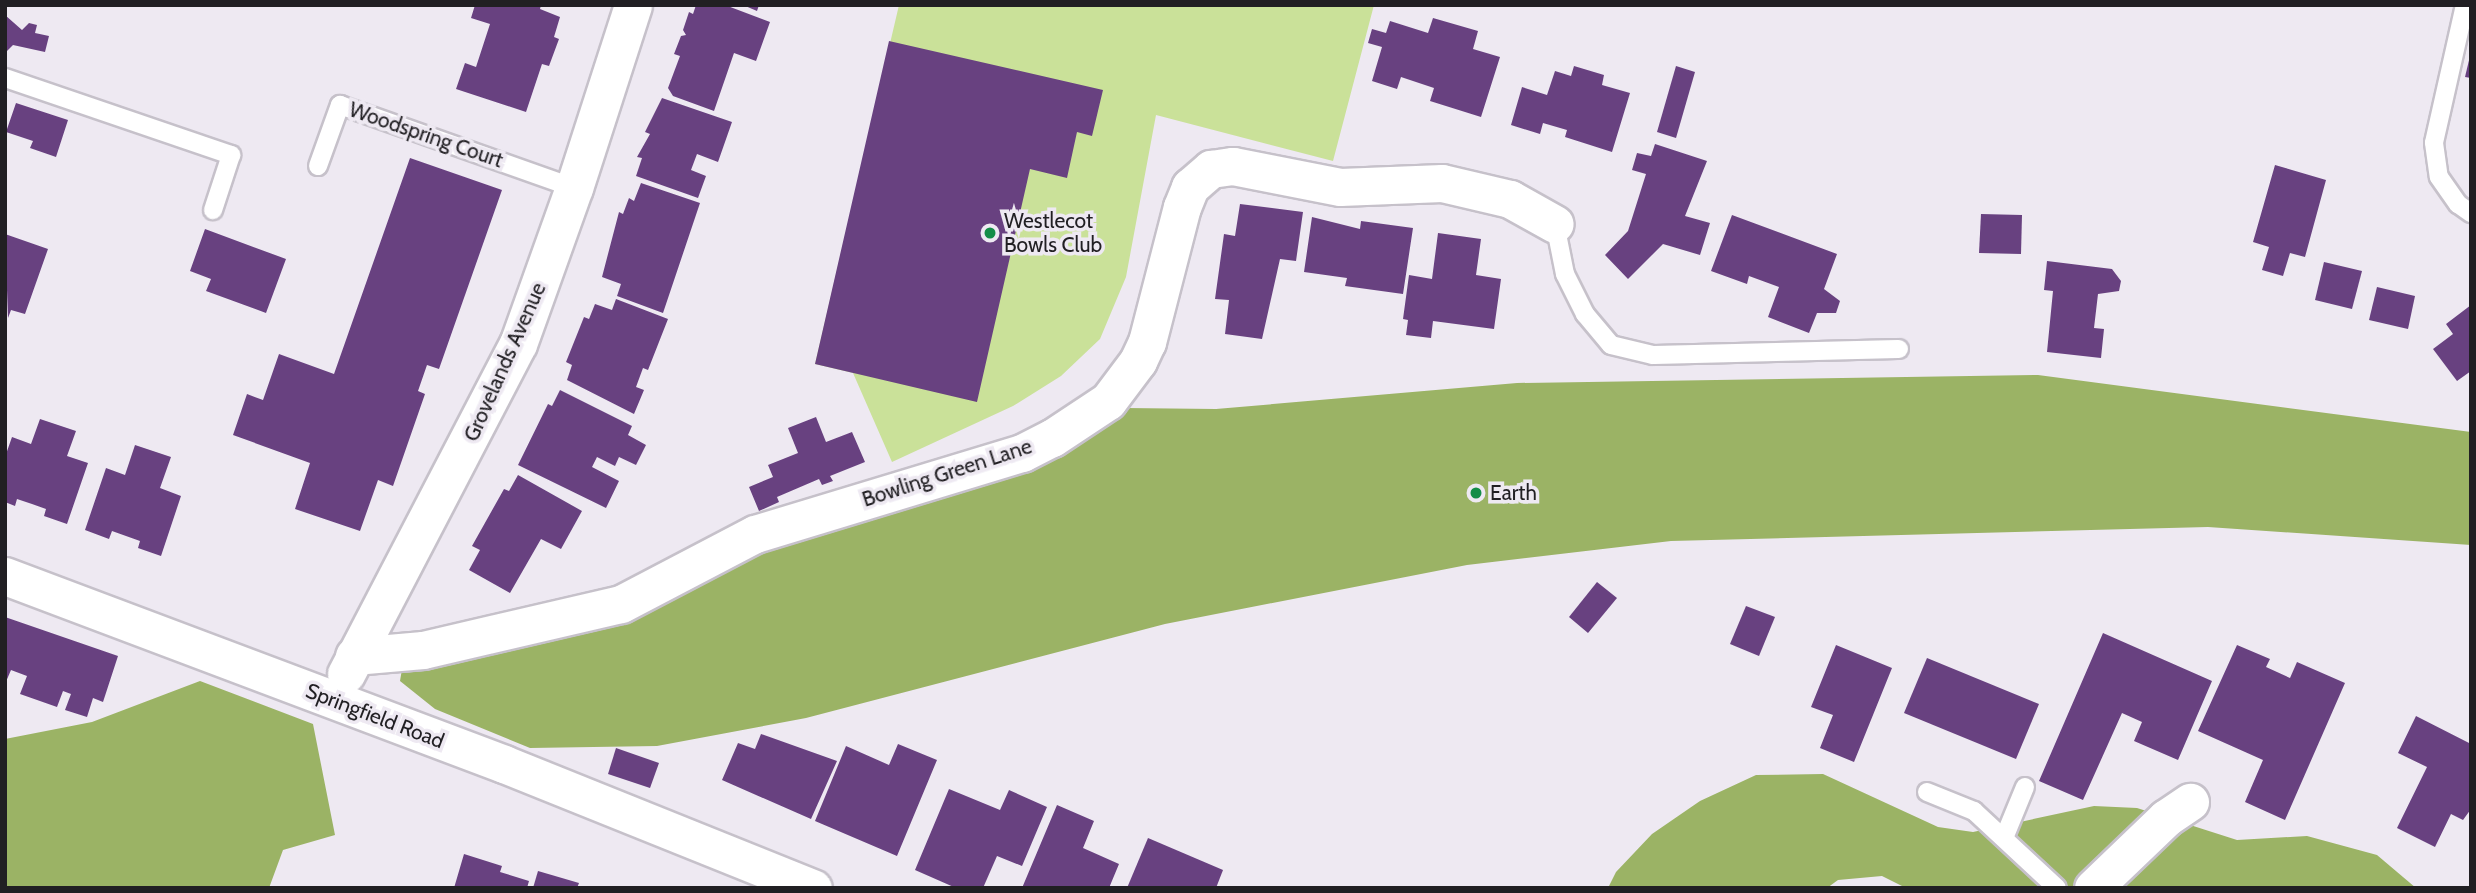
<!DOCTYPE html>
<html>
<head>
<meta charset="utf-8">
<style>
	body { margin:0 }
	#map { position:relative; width:2476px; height:893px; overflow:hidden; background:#eee9f2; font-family:Cabin,sans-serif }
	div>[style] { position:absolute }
	.green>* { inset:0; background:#cae199 }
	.forest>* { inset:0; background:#9bb365 }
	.building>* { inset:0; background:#684180 }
	.roads { filter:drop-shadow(2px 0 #c6c1ca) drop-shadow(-2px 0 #c6c1ca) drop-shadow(0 2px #c6c1ca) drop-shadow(0 -2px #c6c1ca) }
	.service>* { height:18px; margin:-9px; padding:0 9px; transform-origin:9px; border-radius:9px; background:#fff }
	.minor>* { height:37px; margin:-18.5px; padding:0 18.5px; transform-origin:18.5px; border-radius:18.5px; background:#fff }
	.dots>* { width:19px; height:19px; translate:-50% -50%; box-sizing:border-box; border:4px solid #eee9f2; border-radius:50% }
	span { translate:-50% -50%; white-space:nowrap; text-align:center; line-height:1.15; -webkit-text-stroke:7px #eee9f2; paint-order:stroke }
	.street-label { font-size:21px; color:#211f23 }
	.poi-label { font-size:21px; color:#211f23 }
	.left { translate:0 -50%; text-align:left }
	.frame { position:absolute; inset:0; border:7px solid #211f23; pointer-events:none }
</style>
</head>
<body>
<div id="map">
	<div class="green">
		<i style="clip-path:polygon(899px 5px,1374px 5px,1333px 161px,1156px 115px,1126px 277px,1100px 339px,1061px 376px,1013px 406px,892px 462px,853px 373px,815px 364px)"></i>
	</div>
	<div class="forest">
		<i style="clip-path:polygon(2038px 375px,2471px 432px,2471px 545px,2208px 527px,1671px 541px,1467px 565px,1165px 624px,806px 718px,657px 746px,530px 748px,435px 709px,400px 681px,403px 663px,740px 555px,1125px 408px,1216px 409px,1517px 383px)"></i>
		<i style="clip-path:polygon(200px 681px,313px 724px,335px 835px,283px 850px,269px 888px,5px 888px,5px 739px,92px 722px)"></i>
		<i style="clip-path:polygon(1823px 774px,1938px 827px,1973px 832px,2094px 806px,2137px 808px,2237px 840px,2307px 836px,2377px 855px,2416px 888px,1906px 888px,1882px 876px,1838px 880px,1827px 888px,1608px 888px,1616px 872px,1652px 834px,1700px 801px,1756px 775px)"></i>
	</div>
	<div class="building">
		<i style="clip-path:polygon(475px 5px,541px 5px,540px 9px,560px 17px,554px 37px,559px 39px,549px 66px,542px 64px,526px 112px,456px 89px,465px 63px,476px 67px,490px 24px,471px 18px)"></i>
		<i style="clip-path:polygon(696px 5px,725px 5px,770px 22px,756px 61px,734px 53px,714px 111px,673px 96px,668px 88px,680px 56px,674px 54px,681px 36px,686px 35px,683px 30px,689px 12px,693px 14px)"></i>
		<i style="clip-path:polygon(743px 5px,759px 5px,757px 11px)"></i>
		<i style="clip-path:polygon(5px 15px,22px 30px,29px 23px,37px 25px,35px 33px,49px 36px,45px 52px,13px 45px,5px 53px)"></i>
		<i style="clip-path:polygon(1433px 18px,1478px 31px,1473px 49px,1500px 57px,1481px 117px,1430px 101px,1434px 88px,1401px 77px,1397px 89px,1372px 81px,1382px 47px,1368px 43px,1372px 29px,1386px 33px,1390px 21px,1428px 33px)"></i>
		<i style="clip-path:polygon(889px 41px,1103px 90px,1092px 136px,1077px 132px,1067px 178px,1030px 169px,977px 402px,815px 364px)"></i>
		<i style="clip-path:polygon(2470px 56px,2471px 56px,2471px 78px,2465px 77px)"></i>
		<i style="clip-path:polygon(1574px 66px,1604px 75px,1602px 85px,1630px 93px,1612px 152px,1565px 137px,1567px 130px,1543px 123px,1540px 134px,1511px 125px,1522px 87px,1547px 95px,1555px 71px,1571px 76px)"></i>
		<i style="clip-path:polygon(1676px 66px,1695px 72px,1676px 138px,1657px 132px)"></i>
		<i style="clip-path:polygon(662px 98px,732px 122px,718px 162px,697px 154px,691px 170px,706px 176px,698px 198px,636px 176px,642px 158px,637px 157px,650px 134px,645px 132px)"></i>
		<i style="clip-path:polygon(16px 103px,68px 120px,56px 157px,30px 148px,33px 141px,6px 132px)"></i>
		<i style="clip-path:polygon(1655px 144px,1707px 161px,1685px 216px,1710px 223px,1700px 255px,1663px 244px,1628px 279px,1605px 255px,1628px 231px,1646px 174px,1632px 170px,1637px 153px,1651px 156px)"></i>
		<i style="clip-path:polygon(410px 158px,502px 190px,439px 369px,427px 365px,418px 391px,425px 394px,393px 486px,378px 480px,360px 531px,295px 509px,310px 463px,233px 435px,247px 394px,263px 400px,279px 354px,334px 374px)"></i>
		<i style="clip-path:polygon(2275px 165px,2326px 180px,2305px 257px,2290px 253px,2283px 276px,2262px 270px,2269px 247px,2253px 242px)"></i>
		<i style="clip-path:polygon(641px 183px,700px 203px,663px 313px,617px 296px,621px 284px,602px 277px,619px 212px,623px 214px,629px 198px,634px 201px)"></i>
		<i style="clip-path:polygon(1240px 204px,1303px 212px,1296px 261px,1280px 259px,1262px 339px,1225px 334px,1229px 300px,1215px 299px,1224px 234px,1235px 236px)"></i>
		<i style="clip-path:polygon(1981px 214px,2022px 215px,2021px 254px,1979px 253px)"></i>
		<i style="clip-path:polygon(1732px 215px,1837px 254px,1824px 289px,1840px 301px,1836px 313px,1817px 313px,1809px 333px,1768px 317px,1779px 287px,1749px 276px,1747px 284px,1711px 271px)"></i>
		<i style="clip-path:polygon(1312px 217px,1360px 229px,1361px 221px,1413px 228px,1403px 294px,1345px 286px,1347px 278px,1304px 272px)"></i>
		<i style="clip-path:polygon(205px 229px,286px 259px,266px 313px,206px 291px,211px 279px,190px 271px)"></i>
		<i style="clip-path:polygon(1438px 233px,1481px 239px,1476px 275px,1501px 279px,1494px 329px,1433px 321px,1431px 338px,1406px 335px,1408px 320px,1403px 319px,1409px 275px,1432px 279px)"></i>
		<i style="clip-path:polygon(5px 234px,48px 249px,25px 314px,11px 310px,8px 318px)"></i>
		<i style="clip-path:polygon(2047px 261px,2112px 269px,2121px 281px,2119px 291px,2098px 294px,2094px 328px,2104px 329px,2101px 358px,2047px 352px,2053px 291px,2044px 290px)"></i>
		<i style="clip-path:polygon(2324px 262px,2362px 271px,2352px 309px,2315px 300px)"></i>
		<i style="clip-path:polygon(2377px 287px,2415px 296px,2408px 329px,2369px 320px)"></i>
		<i style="clip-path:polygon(616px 299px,668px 319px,648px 370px,643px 368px,636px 387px,644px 390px,634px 414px,567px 380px,572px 365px,566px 362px,584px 317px,589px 319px,595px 304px,612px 310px)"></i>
		<i style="clip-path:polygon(2471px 305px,2471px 371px,2457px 381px,2433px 349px,2453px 334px,2446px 324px)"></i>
		<i style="clip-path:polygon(560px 390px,632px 426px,628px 435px,646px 445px,636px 465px,619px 457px,615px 466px,597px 457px,592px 467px,619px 481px,606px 508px,518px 465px,548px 404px,552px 406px)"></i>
		<i style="clip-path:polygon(816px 417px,826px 442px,852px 432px,865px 462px,830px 476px,833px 481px,822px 485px,819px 479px,777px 497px,779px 502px,759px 511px,749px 487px,773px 477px,768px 465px,798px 453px,788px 428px)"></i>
		<i style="clip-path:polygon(40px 419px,76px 431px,67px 456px,88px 463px,67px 524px,44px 516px,46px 509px,32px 504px,17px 499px,15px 506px,5px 502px,5px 457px,12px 437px,31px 444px)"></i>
		<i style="clip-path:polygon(135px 445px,171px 457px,160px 488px,181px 496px,161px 556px,138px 548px,140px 541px,112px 531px,109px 539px,85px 530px,106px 468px,125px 475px)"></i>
		<i style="clip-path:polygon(518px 475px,582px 511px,561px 549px,541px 539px,510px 593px,469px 570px,480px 550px,472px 546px,504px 489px,509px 491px)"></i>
		<i style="clip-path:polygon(1597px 582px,1617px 598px,1588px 633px,1569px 617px)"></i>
		<i style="clip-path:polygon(1746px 606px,1775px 617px,1759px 656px,1730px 644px)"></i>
		<i style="clip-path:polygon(5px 617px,118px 656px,103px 702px,93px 698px,87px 717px,65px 710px,71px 694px,63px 691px,57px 707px,20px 694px,27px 676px,11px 670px,5px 684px)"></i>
		<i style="clip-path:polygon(2103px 633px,2212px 681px,2178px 760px,2134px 741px,2142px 722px,2122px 713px,2083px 800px,2039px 781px)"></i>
		<i style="clip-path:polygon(1836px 645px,1892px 668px,1854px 762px,1820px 748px,1833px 715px,1811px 707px)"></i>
		<i style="clip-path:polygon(2237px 645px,2270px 659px,2266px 667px,2290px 678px,2297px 662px,2345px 683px,2285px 820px,2245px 802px,2263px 760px,2198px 731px)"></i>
		<i style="clip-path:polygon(1927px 658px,2039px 704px,2016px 759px,1904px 713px)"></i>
		<i style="clip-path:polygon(2416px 716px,2471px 744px,2471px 809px,2463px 820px,2451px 814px,2435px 847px,2397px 828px,2427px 767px,2398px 753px)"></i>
		<i style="clip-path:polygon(761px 734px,837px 761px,811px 819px,722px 780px,738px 743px,755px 749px)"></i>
		<i style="clip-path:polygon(898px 744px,937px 760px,897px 856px,815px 821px,846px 746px,889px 765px)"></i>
		<i style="clip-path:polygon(616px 748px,659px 763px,650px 788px,608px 774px)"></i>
		<i style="clip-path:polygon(949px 789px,1000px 810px,1009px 790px,1047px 807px,1022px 866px,997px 856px,983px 888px,956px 888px,915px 870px)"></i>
		<i style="clip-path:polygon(1057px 805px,1094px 821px,1083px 848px,1119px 864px,1109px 888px,1022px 888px)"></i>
		<i style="clip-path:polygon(1148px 838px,1223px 870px,1216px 888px,1127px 888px)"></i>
		<i style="clip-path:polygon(464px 854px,502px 866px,500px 872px,529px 881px,527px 888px,454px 888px)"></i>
		<i style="clip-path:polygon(538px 871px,579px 883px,577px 888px,533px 888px)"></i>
	</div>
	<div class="roads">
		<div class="service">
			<i style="left:2465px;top:5px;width:141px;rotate:102.7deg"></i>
			<i style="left:2434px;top:143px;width:34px;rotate:82deg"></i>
			<i style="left:2439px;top:177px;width:33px;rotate:55deg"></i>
			<i style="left:2458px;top:204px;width:16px;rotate:35deg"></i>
			<i style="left:5px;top:78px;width:239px;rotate:18.8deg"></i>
			<i style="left:231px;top:155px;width:58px;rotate:108.1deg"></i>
			<i style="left:318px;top:166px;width:65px;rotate:-70.2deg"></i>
			<i style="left:340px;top:105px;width:248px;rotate:19.5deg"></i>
			<i style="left:1555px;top:224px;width:51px;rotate:78.7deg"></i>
			<i style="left:1565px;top:274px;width:45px;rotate:63.4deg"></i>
			<i style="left:1585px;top:314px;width:40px;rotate:50deg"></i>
			<i style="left:1611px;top:345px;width:43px;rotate:13.4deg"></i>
			<i style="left:1653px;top:355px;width:246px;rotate:-1.4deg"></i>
			<i style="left:1927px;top:792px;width:51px;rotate:22deg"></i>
			<i style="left:1974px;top:811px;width:113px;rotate:42.9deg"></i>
			<i style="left:2004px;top:838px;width:55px;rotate:-67.6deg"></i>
		</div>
		<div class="minor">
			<i style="left:5px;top:576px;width:533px;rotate:20.64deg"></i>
			<i style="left:504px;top:764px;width:333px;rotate:21.9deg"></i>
			<i style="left:354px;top:656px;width:69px;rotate:-5deg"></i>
			<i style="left:423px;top:650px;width:203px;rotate:-13.1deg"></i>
			<i style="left:621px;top:604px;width:151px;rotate:-27.6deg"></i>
			<i style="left:755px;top:534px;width:279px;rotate:-16.9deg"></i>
			<i style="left:1022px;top:453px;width:34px;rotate:-27deg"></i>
			<i style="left:1052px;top:438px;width:67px;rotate:-33.5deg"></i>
			<i style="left:1108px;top:401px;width:50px;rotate:-53.1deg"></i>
			<i style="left:1138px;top:361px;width:21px;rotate:-65deg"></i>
			<i style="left:1147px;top:342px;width:139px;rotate:-75.5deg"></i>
			<i style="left:1182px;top:207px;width:22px;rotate:-68deg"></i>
			<i style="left:1190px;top:187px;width:28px;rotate:-41deg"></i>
			<i style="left:1211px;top:169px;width:22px;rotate:-8deg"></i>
			<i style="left:1233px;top:166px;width:109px;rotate:11.1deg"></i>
			<i style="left:1340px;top:187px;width:102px;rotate:-2.2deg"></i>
			<i style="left:1442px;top:183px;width:70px;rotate:13.2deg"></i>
			<i style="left:1510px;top:199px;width:51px;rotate:29.1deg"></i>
			<i style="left:346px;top:674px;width:372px;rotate:-62.5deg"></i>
			<i style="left:518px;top:344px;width:166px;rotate:-70.3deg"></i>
			<i style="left:574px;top:188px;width:192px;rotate:-72.1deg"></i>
			<i style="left:2093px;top:888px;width:101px;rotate:-43.8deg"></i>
			<i style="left:2166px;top:818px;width:29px;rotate:-34deg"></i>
		</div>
	</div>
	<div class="dots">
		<i style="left:990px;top:233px;background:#148d48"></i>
		<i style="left:1476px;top:493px;background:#148d48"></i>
	</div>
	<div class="street-label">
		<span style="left:426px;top:135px;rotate:19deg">Woodspring Court</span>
		<span style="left:505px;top:362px;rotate:-66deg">Grovelands Avenue</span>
		<span style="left:947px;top:473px;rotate:-18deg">Bowling Green Lane</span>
		<span style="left:375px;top:716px;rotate:21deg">Springfield Road</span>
	</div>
	<div class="poi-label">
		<span class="left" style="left:1004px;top:233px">Westlecot<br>Bowls Club</span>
		<span class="left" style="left:1490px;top:493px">Earth</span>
	</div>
	<div class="frame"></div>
</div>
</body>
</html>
